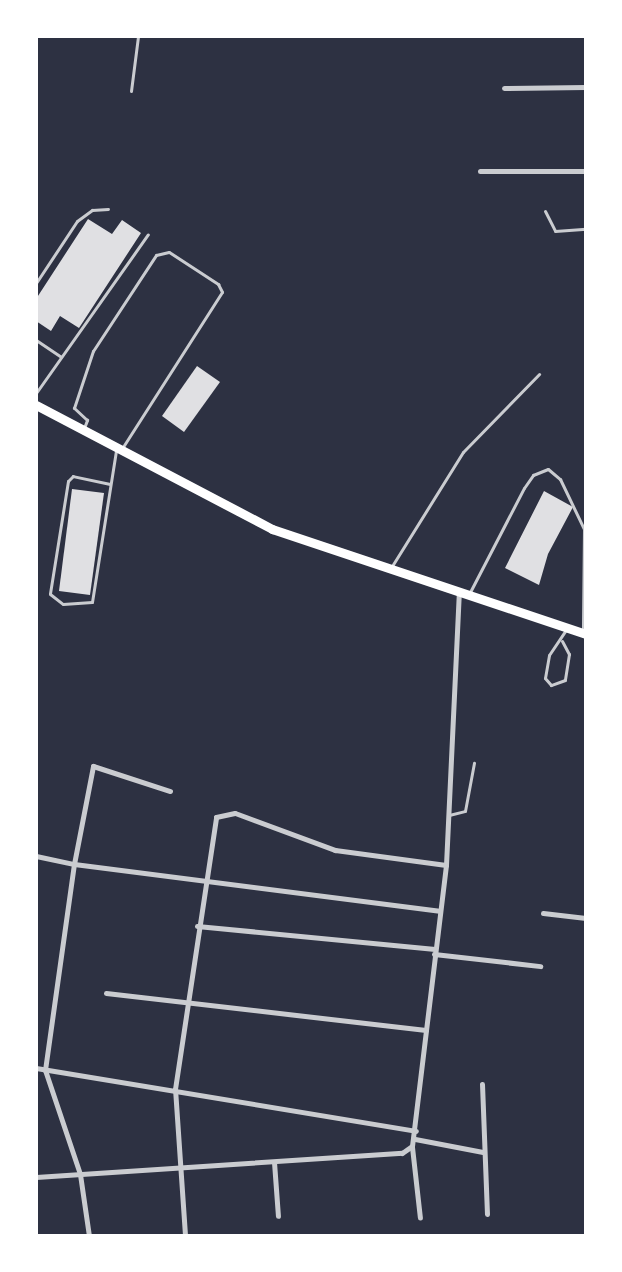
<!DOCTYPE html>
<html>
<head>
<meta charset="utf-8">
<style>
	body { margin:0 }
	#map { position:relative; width:622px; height:1272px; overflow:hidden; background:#2d3142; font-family:Arial,sans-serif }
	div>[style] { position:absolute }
	.building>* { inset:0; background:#e0e0e3 }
	.service>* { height:3px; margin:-1.5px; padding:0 1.5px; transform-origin:1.5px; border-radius:1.5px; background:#caccd0 }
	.minor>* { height:5px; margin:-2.5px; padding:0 2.5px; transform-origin:2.5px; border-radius:2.5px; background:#caccd0 }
	.primary>* { height:9px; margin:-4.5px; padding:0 4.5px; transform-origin:4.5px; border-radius:4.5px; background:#fff }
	span { translate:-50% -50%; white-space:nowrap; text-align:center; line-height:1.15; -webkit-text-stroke:6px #fff; paint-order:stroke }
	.frame { position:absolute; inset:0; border:38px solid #fff; pointer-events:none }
</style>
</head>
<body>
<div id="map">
	<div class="building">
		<i style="clip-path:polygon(88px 219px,112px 234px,122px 220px,141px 233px,79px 328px,60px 316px,51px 331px,36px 321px,36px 299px)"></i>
		<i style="clip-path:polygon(197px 366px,220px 382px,184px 432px,162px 416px)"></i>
		<i style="clip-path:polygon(72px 489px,104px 493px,90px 595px,59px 591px)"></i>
		<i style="clip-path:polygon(544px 491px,573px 507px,548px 554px,539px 585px,505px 568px)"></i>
	</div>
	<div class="service">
		<i style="left:131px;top:91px;width:55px;rotate:-82.7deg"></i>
		<i style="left:545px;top:211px;width:22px;rotate:63deg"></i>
		<i style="left:555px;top:231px;width:31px;rotate:-4deg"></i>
		<i style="left:36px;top:283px;width:74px;rotate:-56.5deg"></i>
		<i style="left:77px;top:221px;width:19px;rotate:-36deg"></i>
		<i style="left:92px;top:210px;width:16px;rotate:-4deg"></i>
		<i style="left:36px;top:340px;width:30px;rotate:34deg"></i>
		<i style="left:36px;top:393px;width:194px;rotate:-54.8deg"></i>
		<i style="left:84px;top:428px;width:9px;rotate:-69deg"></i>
		<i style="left:87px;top:420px;width:18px;rotate:-137deg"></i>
		<i style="left:74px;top:408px;width:60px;rotate:-71.6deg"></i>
		<i style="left:93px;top:351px;width:115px;rotate:-56.7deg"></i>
		<i style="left:156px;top:255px;width:13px;rotate:-13deg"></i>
		<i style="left:169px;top:252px;width:59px;rotate:33.1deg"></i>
		<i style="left:218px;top:284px;width:9px;rotate:63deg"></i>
		<i style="left:222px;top:292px;width:184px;rotate:122.6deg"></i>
		<i style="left:110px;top:484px;width:38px;rotate:-168deg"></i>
		<i style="left:73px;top:476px;width:7px;rotate:135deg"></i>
		<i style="left:68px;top:481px;width:114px;rotate:99.1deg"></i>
		<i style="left:50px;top:594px;width:16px;rotate:38deg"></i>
		<i style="left:63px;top:604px;width:29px;rotate:-4deg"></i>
		<i style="left:92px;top:602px;width:154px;rotate:-81deg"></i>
		<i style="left:392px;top:566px;width:134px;rotate:-58.1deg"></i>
		<i style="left:463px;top:452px;width:109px;rotate:-45.7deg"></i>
		<i style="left:469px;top:594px;width:119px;rotate:-62.6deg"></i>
		<i style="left:524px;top:488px;width:16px;rotate:-55deg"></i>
		<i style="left:533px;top:475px;width:16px;rotate:-22deg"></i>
		<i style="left:548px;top:469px;width:16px;rotate:40deg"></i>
		<i style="left:560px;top:479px;width:55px;rotate:64.4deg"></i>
		<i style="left:584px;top:529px;width:101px;rotate:90.6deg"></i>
		<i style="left:562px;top:641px;width:15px;rotate:62deg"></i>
		<i style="left:569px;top:654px;width:26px;rotate:99deg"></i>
		<i style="left:565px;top:680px;width:15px;rotate:160deg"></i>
		<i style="left:551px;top:685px;width:9px;rotate:-131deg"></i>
		<i style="left:545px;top:678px;width:23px;rotate:-80deg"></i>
		<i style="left:549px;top:655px;width:29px;rotate:-56deg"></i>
		<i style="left:449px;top:815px;width:16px;rotate:-14deg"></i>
		<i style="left:465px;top:811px;width:49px;rotate:-79.4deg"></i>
	</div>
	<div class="minor">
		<i style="left:504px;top:88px;width:82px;rotate:-0.7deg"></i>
		<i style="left:480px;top:171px;width:106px"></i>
		<i style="left:36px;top:856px;width:39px;rotate:12deg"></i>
		<i style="left:74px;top:864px;width:100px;rotate:-79deg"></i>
		<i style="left:93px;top:766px;width:81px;rotate:18deg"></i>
		<i style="left:543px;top:913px;width:43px;rotate:6.6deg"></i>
		<i style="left:197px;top:926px;width:239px;rotate:5.5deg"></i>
		<i style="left:434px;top:954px;width:107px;rotate:6.5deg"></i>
		<i style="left:106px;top:993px;width:322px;rotate:6.6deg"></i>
		<i style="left:36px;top:1068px;width:385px;rotate:9.4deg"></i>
		<i style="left:482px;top:1084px;width:130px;rotate:87.8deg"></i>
		<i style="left:415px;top:1139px;width:69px;rotate:10.8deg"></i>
		<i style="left:412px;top:1147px;width:71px;rotate:83.6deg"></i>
		<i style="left:274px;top:1162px;width:54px;rotate:85.8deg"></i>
		<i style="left:36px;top:1177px;width:367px;rotate:-3.8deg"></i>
		<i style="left:402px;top:1153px;width:12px;rotate:-35deg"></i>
		<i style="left:412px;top:1146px;width:283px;rotate:-83.1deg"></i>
		<i style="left:446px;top:865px;width:271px;rotate:-87.3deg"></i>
		<i style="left:185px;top:1235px;width:146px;rotate:-93.9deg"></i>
		<i style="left:175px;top:1089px;width:275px;rotate:-81.4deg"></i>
		<i style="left:216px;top:817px;width:19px;rotate:-12deg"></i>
		<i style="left:235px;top:813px;width:107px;rotate:20.3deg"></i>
		<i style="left:335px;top:850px;width:112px;rotate:7.7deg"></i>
		<i style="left:89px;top:1236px;width:63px;rotate:-98.3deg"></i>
		<i style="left:80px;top:1174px;width:110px;rotate:-108.6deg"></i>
		<i style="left:45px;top:1070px;width:208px;rotate:-82deg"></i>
		<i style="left:74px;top:864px;width:368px;rotate:7.3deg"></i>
	</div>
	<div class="primary">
		<i style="left:36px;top:405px;width:267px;rotate:27.7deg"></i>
		<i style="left:272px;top:529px;width:331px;rotate:18.5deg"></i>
	</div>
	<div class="frame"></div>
</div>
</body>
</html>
